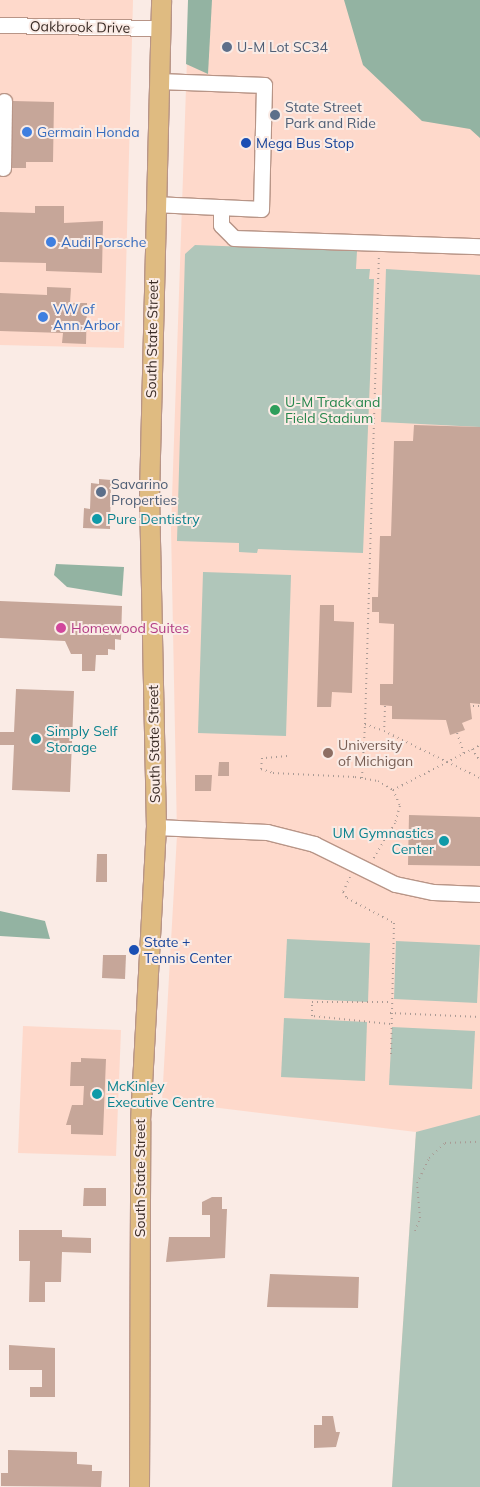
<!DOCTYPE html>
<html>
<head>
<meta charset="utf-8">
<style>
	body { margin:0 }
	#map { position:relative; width:480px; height:1487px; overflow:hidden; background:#faebe5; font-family:Mulish,sans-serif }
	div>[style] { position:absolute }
	.built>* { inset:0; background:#fed9cb }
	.green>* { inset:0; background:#b0c6ba }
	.forest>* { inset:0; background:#93b3a2 }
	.building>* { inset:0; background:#c6a699 }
	.path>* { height:2px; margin-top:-1px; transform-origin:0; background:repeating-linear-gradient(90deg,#a99a94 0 1px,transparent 0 5px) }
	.roads { filter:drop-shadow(1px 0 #b89587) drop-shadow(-1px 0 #b89587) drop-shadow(0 1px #b89587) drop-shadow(0 -1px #b89587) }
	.minor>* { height:15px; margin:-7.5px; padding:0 7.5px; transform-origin:7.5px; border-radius:7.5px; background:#fff }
	.major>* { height:19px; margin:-9.5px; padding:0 9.5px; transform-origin:9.5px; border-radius:9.5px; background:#dfbb81 }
	.dots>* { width:14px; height:14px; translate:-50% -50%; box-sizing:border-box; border:2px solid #faebe5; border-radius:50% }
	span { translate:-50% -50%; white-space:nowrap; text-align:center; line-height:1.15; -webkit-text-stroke:4px #faebe5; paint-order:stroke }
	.street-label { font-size:14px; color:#3a2c26 }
	.service-label { font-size:14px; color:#4e5e75 }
	.left { translate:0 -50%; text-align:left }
	.shop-label { font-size:14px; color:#366cbe }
	.transit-label { font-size:14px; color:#164399 }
	.leisure-label { font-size:14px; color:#27864d }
	.culture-label { font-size:14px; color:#0d838f }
	.right { translate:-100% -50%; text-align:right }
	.hotel-label { font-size:14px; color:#b23c85 }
	.education-label { font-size:14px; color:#785e54 }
</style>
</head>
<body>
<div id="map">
	<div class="built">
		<i style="clip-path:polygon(0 0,133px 0,124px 348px,0 345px)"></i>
		<i style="clip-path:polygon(189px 0,480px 0,480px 1487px,392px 1487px,416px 1132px,162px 1101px,177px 835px,171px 528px)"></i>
		<i style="clip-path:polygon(23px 1026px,121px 1030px,116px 1156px,18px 1153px)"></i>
	</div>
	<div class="green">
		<i style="clip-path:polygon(195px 245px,357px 251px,356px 269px,370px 269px,369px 279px,374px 279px,363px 553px,258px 549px,257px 553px,239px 552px,239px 543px,177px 541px,185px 254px)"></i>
		<i style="clip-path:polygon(386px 269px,480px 275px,480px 427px,381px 422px)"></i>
		<i style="clip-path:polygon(203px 572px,291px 575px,286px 736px,198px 733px)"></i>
		<i style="clip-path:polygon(287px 939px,370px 943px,368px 1002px,284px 998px)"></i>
		<i style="clip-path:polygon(396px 941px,480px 945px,477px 1003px,394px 999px)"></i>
		<i style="clip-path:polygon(284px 1018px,367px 1022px,365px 1081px,281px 1077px)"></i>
		<i style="clip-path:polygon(392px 1027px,475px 1031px,472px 1089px,389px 1085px)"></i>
		<i style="clip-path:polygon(480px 1115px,480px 1487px,392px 1487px,416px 1132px)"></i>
	</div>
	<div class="forest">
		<i style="clip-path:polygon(188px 0,212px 0,208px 74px,186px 64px)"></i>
		<i style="clip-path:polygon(344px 0,480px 0,480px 138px,470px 129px,422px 121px,363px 65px)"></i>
		<i style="clip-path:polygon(56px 564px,124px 567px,122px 596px,67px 587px,54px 575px)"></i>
		<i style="clip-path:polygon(0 911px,45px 921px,50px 939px,0 936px)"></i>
	</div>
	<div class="building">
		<i style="clip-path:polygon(13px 101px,54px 102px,53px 162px,26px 162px,26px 168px,12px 168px)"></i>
		<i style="clip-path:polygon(35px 206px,64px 206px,64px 223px,103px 221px,102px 273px,46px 271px,46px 263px,0 262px,0 212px,35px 213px)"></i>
		<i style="clip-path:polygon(47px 287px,71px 288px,70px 303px,87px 303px,86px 344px,62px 343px,63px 333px,0 331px,0 293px,47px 295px)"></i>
		<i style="clip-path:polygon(414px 425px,480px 427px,480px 704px,470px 703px,472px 719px,462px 723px,465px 730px,450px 735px,446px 720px,392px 719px,392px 706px,380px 705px,380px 684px,393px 684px,394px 624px,379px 623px,379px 612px,372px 612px,372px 597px,378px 597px,380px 536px,391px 536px,394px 441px,413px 441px)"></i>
		<i style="clip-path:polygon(99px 479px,111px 480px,110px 529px,83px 528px,84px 508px,90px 509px,91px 483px,99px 484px)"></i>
		<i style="clip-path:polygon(0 601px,122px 606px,121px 640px,115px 639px,115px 650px,108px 649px,108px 655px,96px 655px,95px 671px,82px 671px,82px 654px,71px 654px,65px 641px,0 638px)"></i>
		<i style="clip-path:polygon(320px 605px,334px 605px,334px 621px,354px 622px,352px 693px,332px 692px,331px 707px,317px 707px)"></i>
		<i style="clip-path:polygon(16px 689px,74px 691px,70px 792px,12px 790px,14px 745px,0 745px,0 732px,14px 732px)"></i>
		<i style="clip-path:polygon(219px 762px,229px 762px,229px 776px,218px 776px)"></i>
		<i style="clip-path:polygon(195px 775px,212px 775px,211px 791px,195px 791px)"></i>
		<i style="clip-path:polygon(409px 815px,480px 817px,480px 866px,408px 865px)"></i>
		<i style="clip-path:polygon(97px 854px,107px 854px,107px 882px,96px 882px)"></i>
		<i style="clip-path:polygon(103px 955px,126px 955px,125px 979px,102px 978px)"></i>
		<i style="clip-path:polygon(81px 1058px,106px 1059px,103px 1135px,71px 1134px,71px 1125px,66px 1125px,72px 1105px,83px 1105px,84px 1086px,70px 1086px,71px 1062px,81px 1062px)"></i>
		<i style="clip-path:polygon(84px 1188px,106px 1188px,106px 1206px,83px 1206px)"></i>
		<i style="clip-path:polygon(212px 1197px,222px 1197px,222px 1209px,227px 1209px,225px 1258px,166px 1262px,169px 1237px,210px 1237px,210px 1215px,202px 1215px,202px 1202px)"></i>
		<i style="clip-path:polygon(19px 1230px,62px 1230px,62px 1237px,91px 1238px,91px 1253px,62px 1252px,61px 1282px,45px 1282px,45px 1302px,29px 1302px,30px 1261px,19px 1261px)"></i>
		<i style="clip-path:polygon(270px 1274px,359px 1277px,358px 1308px,267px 1307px)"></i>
		<i style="clip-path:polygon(9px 1345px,55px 1348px,55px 1397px,30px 1397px,30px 1387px,42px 1387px,42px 1370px,9px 1370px)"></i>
		<i style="clip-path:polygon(322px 1416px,333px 1416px,336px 1432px,340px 1432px,336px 1447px,314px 1448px,314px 1425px,322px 1425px)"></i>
		<i style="clip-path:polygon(8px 1450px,77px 1452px,77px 1464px,92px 1465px,92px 1471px,102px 1471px,101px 1487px,1px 1486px,1px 1473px,8px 1473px)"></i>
	</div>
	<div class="path">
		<i style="left:385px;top:706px;width:25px;rotate:92deg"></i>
		<i style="left:384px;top:731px;width:107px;rotate:26.1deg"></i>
		<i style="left:473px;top:706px;width:7px"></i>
		<i style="left:365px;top:724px;width:470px;rotate:-88.3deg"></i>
		<i style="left:457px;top:733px;width:21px;rotate:71deg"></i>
		<i style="left:472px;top:749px;width:14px;rotate:56deg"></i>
		<i style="left:287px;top:756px;width:25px;rotate:175deg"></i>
		<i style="left:262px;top:758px;width:11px;rotate:95deg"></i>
		<i style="left:261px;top:769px;width:13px;rotate:18deg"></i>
		<i style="left:273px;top:773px;width:82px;rotate:2.8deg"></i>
		<i style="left:355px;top:777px;width:23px;rotate:10deg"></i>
		<i style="left:378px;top:781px;width:17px;rotate:31deg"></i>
		<i style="left:393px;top:790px;width:17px;rotate:66deg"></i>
		<i style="left:400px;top:806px;width:18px;rotate:106deg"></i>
		<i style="left:395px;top:823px;width:42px;rotate:121.4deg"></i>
		<i style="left:362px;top:778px;width:54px;rotate:-86.8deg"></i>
		<i style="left:365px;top:724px;width:20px;rotate:20deg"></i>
		<i style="left:393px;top:790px;width:98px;rotate:-27.3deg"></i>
		<i style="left:350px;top:877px;width:17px;rotate:115deg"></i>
		<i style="left:343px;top:892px;width:7px;rotate:56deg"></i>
		<i style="left:347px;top:898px;width:53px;rotate:28deg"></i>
		<i style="left:394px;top:923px;width:133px;rotate:91.3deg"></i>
		<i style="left:390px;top:1013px;width:90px;rotate:2.5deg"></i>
		<i style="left:390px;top:1024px;width:78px;rotate:-174.1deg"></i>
		<i style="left:312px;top:1016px;width:14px;rotate:-90deg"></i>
		<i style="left:312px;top:1002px;width:79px"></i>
		<i style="left:415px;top:1231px;width:14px;rotate:-69deg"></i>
		<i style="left:420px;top:1218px;width:35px;rotate:-95deg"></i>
		<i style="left:417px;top:1183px;width:28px;rotate:-64deg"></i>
		<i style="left:429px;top:1158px;width:22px;rotate:-43deg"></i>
		<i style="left:445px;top:1143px;width:35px;rotate:-2deg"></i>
	</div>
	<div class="roads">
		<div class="minor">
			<i style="left:0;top:25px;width:160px;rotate:1.1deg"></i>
			<i style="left:3px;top:168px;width:67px;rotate:-89.1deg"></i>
			<i style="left:155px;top:204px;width:106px;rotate:2.7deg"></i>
			<i style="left:261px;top:209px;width:124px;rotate:-88.6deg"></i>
			<i style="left:264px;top:85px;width:105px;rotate:-177.8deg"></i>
			<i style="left:221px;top:207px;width:18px;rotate:90deg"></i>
			<i style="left:221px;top:225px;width:18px;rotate:45deg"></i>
			<i style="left:234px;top:238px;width:246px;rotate:1.9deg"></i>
			<i style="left:156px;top:827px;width:111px;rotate:2.6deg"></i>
			<i style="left:267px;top:832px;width:49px;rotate:14.3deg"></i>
			<i style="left:314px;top:844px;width:90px;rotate:26.3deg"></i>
			<i style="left:395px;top:884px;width:39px;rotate:12deg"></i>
			<i style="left:433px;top:892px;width:47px;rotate:2.4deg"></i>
		</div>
		<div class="major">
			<i style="left:139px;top:1487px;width:366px;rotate:-89.8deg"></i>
			<i style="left:140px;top:1121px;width:294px;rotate:-86.9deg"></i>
			<i style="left:156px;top:827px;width:331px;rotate:-91.2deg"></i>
			<i style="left:149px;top:496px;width:496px;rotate:-88.6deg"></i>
		</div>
	</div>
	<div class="dots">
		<i style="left:227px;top:47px;background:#5c6f8a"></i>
		<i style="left:275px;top:115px;background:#5c6f8a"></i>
		<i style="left:27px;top:132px;background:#3f7fe0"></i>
		<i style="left:246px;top:143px;background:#1a4fb4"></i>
		<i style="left:51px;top:242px;background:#3f7fe0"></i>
		<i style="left:43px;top:317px;background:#3f7fe0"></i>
		<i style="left:275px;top:410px;background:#2e9e5b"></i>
		<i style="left:101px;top:492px;background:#5c6f8a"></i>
		<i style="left:97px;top:519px;background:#0f9aa8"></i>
		<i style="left:61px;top:628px;background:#d1479c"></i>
		<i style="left:36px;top:739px;background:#0f9aa8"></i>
		<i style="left:328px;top:753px;background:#8d6e63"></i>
		<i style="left:444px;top:841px;background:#0f9aa8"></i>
		<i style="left:134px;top:950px;background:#1a4fb4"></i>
		<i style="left:97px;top:1094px;background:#0f9aa8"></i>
	</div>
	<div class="street-label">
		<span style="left:80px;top:27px;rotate:1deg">Oakbrook Drive</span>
		<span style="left:152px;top:339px;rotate:-89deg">South State Street</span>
		<span style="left:154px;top:744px;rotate:-91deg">South State Street</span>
		<span style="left:140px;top:1178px;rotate:-90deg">South State Street</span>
	</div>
	<div class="service-label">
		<span class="left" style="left:237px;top:47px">U-M Lot SC34</span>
		<span class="left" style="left:285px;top:115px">State Street<br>Park and Ride</span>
		<span class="left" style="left:111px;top:492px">Savarino<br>Properties</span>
	</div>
	<div class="shop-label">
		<span class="left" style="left:37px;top:132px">Germain Honda</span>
		<span class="left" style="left:61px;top:242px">Audi Porsche</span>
		<span class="left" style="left:53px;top:317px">VW of<br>Ann Arbor</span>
	</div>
	<div class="transit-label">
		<span class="left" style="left:256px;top:143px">Mega Bus Stop</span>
		<span class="left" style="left:144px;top:950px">State +<br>Tennis Center</span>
	</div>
	<div class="leisure-label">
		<span class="left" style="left:285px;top:410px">U-M Track and<br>Field Stadium</span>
	</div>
	<div class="culture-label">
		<span class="left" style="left:107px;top:519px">Pure Dentistry</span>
		<span class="left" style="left:46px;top:739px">Simply Self<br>Storage</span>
		<span class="right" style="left:434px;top:841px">UM Gymnastics<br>Center</span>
		<span class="left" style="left:107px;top:1094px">McKinley<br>Executive Centre</span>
	</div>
	<div class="hotel-label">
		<span class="left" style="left:71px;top:628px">Homewood Suites</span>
	</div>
	<div class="education-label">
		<span class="left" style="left:338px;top:753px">University<br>of Michigan</span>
	</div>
</div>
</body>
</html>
